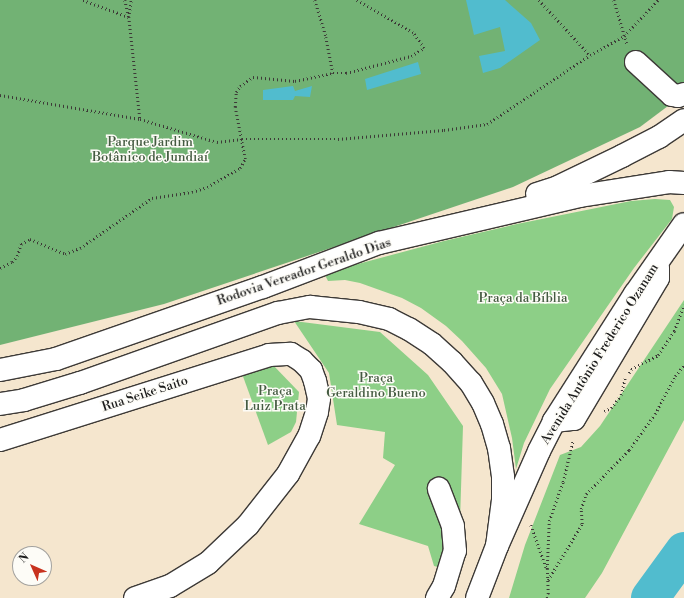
<!DOCTYPE html>
<html>
<head>
<meta charset="utf-8">
<style>
	body { margin:0 }
	#map { position:relative; width:684px; height:598px; overflow:hidden; background:#f5e6ce; font-family:"Libre Bodoni",serif }
	div>[style] { position:absolute }
	.green>* { inset:0; background:#8dcf87 }
	.forest>* { inset:0; background:#72b274 }
	.water>* { inset:0; background:#51bcce }
	.river>* { height:38px; margin:-19px; padding:0 19px; transform-origin:19px; border-radius:19px; background:#51bcce }
	.path>* { height:2.5px; margin-top:-1.25px; transform-origin:0; background:repeating-linear-gradient(90deg,#3d3a37 0 1px,transparent 0 4px) }
	.roads { filter:drop-shadow(1px 0 #3d3a37) drop-shadow(-1px 0 #3d3a37) drop-shadow(0 1px #3d3a37) drop-shadow(0 -1px #3d3a37) }
	.minor>* { height:22px; margin:-11px; padding:0 11px; transform-origin:11px; border-radius:11px; background:#fff }
	.major>* { height:22px; margin:-11px; padding:0 11px; transform-origin:11px; border-radius:11px; background:#fff }
	span { translate:-50% -50%; white-space:nowrap; text-align:center; line-height:1.15; -webkit-text-stroke:3px #fdfcf7; paint-order:stroke }
	.park-label { font-size:13px; color:#445b41 }
	.street-label { font-size:13px; color:#1c1c1c }
	.north { position:absolute; left:12px; top:546px; width:40px; height:40px; box-sizing:border-box; background:#fdfcf7; border:1px solid #a3a29f; border-radius:50%; rotate:315deg; font-size:11px; font-weight:700; line-height:16px; text-align:center; color:#1c1c1c }
	.north::after { content:''; display:block; margin:auto; width:14px; height:18px; background:#c8321e; clip-path:polygon(50% 0,100% 100%,50% 72%,0 100%) }
</style>
</head>
<body>
<div id="map">
	<div class="green">
		<i style="clip-path:polygon(655px 199px,670px 200px,674px 207px,672px 219px,634px 268px,550px 389px,524px 443px,516px 469px,512px 438px,502px 394px,486px 368px,462px 341px,446px 326px,421px 308px,402px 298px,360px 283px,345px 280px,328px 281px,324px 273px,444px 241px,517px 224px,631px 201px)"></i>
		<i style="clip-path:polygon(684px 300px,684px 420px,602px 573px,585px 598px,509px 598px,525px 545px,560px 455px,581px 447px,600px 426px)"></i>
		<i style="clip-path:polygon(294px 321px,380px 332px,428px 375px,463px 426px,460px 521px,449px 570px,434px 566px,428px 546px,359px 524px,395px 465px,383px 458px,385px 432px,337px 425px,329px 373px)"></i>
		<i style="clip-path:polygon(272px 364px,299px 392px,296px 422px,291px 432px,268px 445px,241px 371px)"></i>
	</div>
	<div class="forest">
		<i style="clip-path:polygon(0 0,684px 0,684px 94px,640px 127px,513px 187px,164px 304px,0 345px)"></i>
	</div>
	<div class="water">
		<i style="clip-path:polygon(466px 0,505px 0,531px 23px,540px 40px,500px 68px,483px 73px,479px 56px,505px 51px,500px 27px,474px 35px)"></i>
		<i style="clip-path:polygon(418px 62px,421px 74px,367px 90px,365px 79px)"></i>
		<i style="clip-path:polygon(293px 86px,295px 91px,312px 86px,310px 97px,295px 96px,293px 100px,263px 100px,263px 90px)"></i>
	</div>
	<div class="river">
		<i style="left:650px;top:598px;width:58px;rotate:-54.1deg"></i>
	</div>
	<div class="path">
		<i style="left:83px;top:0;width:49px;rotate:20.3deg"></i>
		<i style="left:129px;top:17px;width:103px;rotate:83.8deg"></i>
		<i style="left:140px;top:119px;width:80px;rotate:16.6deg"></i>
		<i style="left:217px;top:142px;width:25px;rotate:-7deg"></i>
		<i style="left:242px;top:139px;width:96px"></i>
		<i style="left:338px;top:139px;width:106px;rotate:-4.9deg"></i>
		<i style="left:444px;top:130px;width:43px;rotate:-7.9deg"></i>
		<i style="left:487px;top:124px;width:124px;rotate:-33.8deg"></i>
		<i style="left:590px;top:55px;width:39px;rotate:-29deg"></i>
		<i style="left:624px;top:36px;width:50px;rotate:-46.6deg"></i>
		<i style="left:125px;top:0;width:17px;rotate:77deg"></i>
		<i style="left:315px;top:0;width:39px;rotate:73deg"></i>
		<i style="left:326px;top:37px;width:37px;rotate:79deg"></i>
		<i style="left:539px;top:0;width:75px;rotate:47.2deg"></i>
		<i style="left:614px;top:0;width:46px;rotate:73.5deg"></i>
		<i style="left:129px;top:14px;width:14px;rotate:-82deg"></i>
		<i style="left:0;top:95px;width:142px;rotate:9.7deg"></i>
		<i style="left:0;top:268px;width:13px;rotate:-27deg"></i>
		<i style="left:12px;top:262px;width:8px;rotate:-50deg"></i>
		<i style="left:17px;top:256px;width:13px;rotate:-72deg"></i>
		<i style="left:21px;top:244px;width:10px;rotate:-29deg"></i>
		<i style="left:30px;top:239px;width:38px;rotate:23deg"></i>
		<i style="left:65px;top:254px;width:16px;rotate:-22deg"></i>
		<i style="left:80px;top:248px;width:88px;rotate:-34.8deg"></i>
		<i style="left:152px;top:198px;width:40px;rotate:-8.5deg"></i>
		<i style="left:192px;top:192px;width:16px;rotate:-18deg"></i>
		<i style="left:207px;top:187px;width:38px;rotate:-30deg"></i>
		<i style="left:240px;top:168px;width:10px;rotate:-61deg"></i>
		<i style="left:245px;top:159px;width:53px;rotate:-100.9deg"></i>
		<i style="left:235px;top:107px;width:15px;rotate:-86deg"></i>
		<i style="left:236px;top:92px;width:7px;rotate:-56deg"></i>
		<i style="left:240px;top:86px;width:16px;rotate:-35deg"></i>
		<i style="left:253px;top:77px;width:42px;rotate:5.4deg"></i>
		<i style="left:295px;top:81px;width:39px;rotate:-12deg"></i>
		<i style="left:333px;top:73px;width:13px"></i>
		<i style="left:346px;top:73px;width:67px;rotate:-14.7deg"></i>
		<i style="left:411px;top:56px;width:15px;rotate:-32deg"></i>
		<i style="left:424px;top:48px;width:19px;rotate:-126deg"></i>
		<i style="left:413px;top:33px;width:66px;rotate:-149.9deg"></i>
		<i style="left:629px;top:373px;width:4px;rotate:-63deg"></i>
		<i style="left:631px;top:369px;width:30px;rotate:-27deg"></i>
		<i style="left:658px;top:355px;width:29px;rotate:-56deg"></i>
		<i style="left:674px;top:331px;width:28px;rotate:-69deg"></i>
		<i style="left:604px;top:411px;width:8px;rotate:-23deg"></i>
		<i style="left:611px;top:408px;width:16px;rotate:-52deg"></i>
		<i style="left:621px;top:395px;width:17px;rotate:-77deg"></i>
		<i style="left:531px;top:525px;width:45px;rotate:70.3deg"></i>
		<i style="left:548px;top:580px;width:66px;rotate:-58.7deg"></i>
		<i style="left:582px;top:524px;width:15px;rotate:-94deg"></i>
		<i style="left:581px;top:509px;width:16px;rotate:-72deg"></i>
		<i style="left:586px;top:494px;width:62px;rotate:-45.7deg"></i>
		<i style="left:629px;top:450px;width:44px;rotate:-54.2deg"></i>
		<i style="left:655px;top:414px;width:43px;rotate:-62.2deg"></i>
		<i style="left:675px;top:376px;width:14px;rotate:-51deg"></i>
		<i style="left:547px;top:598px;width:4px;rotate:-76deg"></i>
		<i style="left:548px;top:594px;width:25px;rotate:-92deg"></i>
		<i style="left:547px;top:569px;width:48px;rotate:-87.6deg"></i>
		<i style="left:549px;top:521px;width:41px;rotate:-70.3deg"></i>
		<i style="left:563px;top:482px;width:43px;rotate:-76.6deg"></i>
	</div>
	<div class="roads">
		<div class="minor">
			<i style="left:636px;top:62px;width:49px;rotate:42.5deg"></i>
			<i style="left:672px;top:95px;width:6px;rotate:9deg"></i>
			<i style="left:678px;top:96px;width:6px;rotate:-18deg"></i>
			<i style="left:554px;top:421px;width:20px;rotate:-6deg"></i>
			<i style="left:574px;top:419px;width:164px;rotate:-59.2deg"></i>
			<i style="left:658px;top:278px;width:10px;rotate:-90deg"></i>
			<i style="left:0;top:440px;width:282px;rotate:-17.5deg"></i>
			<i style="left:269px;top:355px;width:22px;rotate:-3deg"></i>
			<i style="left:291px;top:354px;width:13px;rotate:32deg"></i>
			<i style="left:302px;top:361px;width:13px;rotate:45deg"></i>
			<i style="left:311px;top:370px;width:12px;rotate:70deg"></i>
			<i style="left:315px;top:381px;width:18px;rotate:77deg"></i>
			<i style="left:319px;top:399px;width:13px;rotate:99deg"></i>
			<i style="left:317px;top:412px;width:25px;rotate:108deg"></i>
			<i style="left:309px;top:436px;width:43px;rotate:118.9deg"></i>
			<i style="left:288px;top:474px;width:65px;rotate:128.1deg"></i>
			<i style="left:248px;top:525px;width:55px;rotate:136.5deg"></i>
			<i style="left:208px;top:563px;width:44px;rotate:148.8deg"></i>
			<i style="left:170px;top:586px;width:37px;rotate:161deg"></i>
			<i style="left:437px;top:598px;width:14px;rotate:-60deg"></i>
			<i style="left:444px;top:586px;width:37px;rotate:-73deg"></i>
			<i style="left:455px;top:551px;width:25px;rotate:-95deg"></i>
			<i style="left:453px;top:526px;width:40px;rotate:-111deg"></i>
		</div>
		<div class="major">
			<i style="left:537px;top:194px;width:22px;rotate:-18deg"></i>
			<i style="left:558px;top:187px;width:71px;rotate:-25.8deg"></i>
			<i style="left:622px;top:156px;width:42px;rotate:-27.2deg"></i>
			<i style="left:659px;top:137px;width:30px;rotate:-34deg"></i>
			<i style="left:0;top:370px;width:57px;rotate:-11.1deg"></i>
			<i style="left:56px;top:359px;width:219px;rotate:-19.2deg"></i>
			<i style="left:263px;top:287px;width:124px;rotate:-20.8deg"></i>
			<i style="left:379px;top:243px;width:206px;rotate:-13.2deg"></i>
			<i style="left:580px;top:196px;width:90px;rotate:-8.9deg"></i>
			<i style="left:669px;top:182px;width:15px;rotate:4deg"></i>
			<i style="left:0;top:404px;width:24px;rotate:-9deg"></i>
			<i style="left:24px;top:400px;width:59px;rotate:-16.9deg"></i>
			<i style="left:80px;top:383px;width:210px;rotate:-19.5deg"></i>
			<i style="left:278px;top:313px;width:33px;rotate:-11deg"></i>
			<i style="left:310px;top:307px;width:49px;rotate:5.8deg"></i>
			<i style="left:359px;top:312px;width:31px;rotate:13deg"></i>
			<i style="left:389px;top:319px;width:22px;rotate:27deg"></i>
			<i style="left:409px;top:329px;width:27px;rotate:33deg"></i>
			<i style="left:432px;top:344px;width:27px;rotate:42deg"></i>
			<i style="left:452px;top:362px;width:28px;rotate:48deg"></i>
			<i style="left:471px;top:383px;width:23px;rotate:59deg"></i>
			<i style="left:483px;top:403px;width:23px;rotate:67deg"></i>
			<i style="left:492px;top:424px;width:25px;rotate:74deg"></i>
			<i style="left:499px;top:448px;width:29px;rotate:82deg"></i>
			<i style="left:503px;top:477px;width:23px;rotate:90deg"></i>
			<i style="left:503px;top:500px;width:46px;rotate:97.4deg"></i>
			<i style="left:477px;top:598px;width:56px;rotate:-69deg"></i>
			<i style="left:497px;top:546px;width:104px;rotate:-66.1deg"></i>
			<i style="left:539px;top:451px;width:34px;rotate:-63deg"></i>
			<i style="left:554px;top:421px;width:151px;rotate:-57.5deg"></i>
			<i style="left:635px;top:294px;width:85px;rotate:-55deg"></i>
		</div>
	</div>
	<div class="park-label">
		<span style="left:150px;top:150px">Parque Jardim<br>Botânico de Jundiaí</span>
		<span style="left:523px;top:298px">Praça da Bíblia</span>
		<span style="left:376px;top:386px">Praça<br>Geraldino Bueno</span>
		<span style="left:275px;top:399px">Praça<br>Luiz Prata</span>
	</div>
	<div class="street-label">
		<span style="left:304px;top:272px;rotate:-19deg">Rodovia Vereador Geraldo Dias</span>
		<span style="left:600px;top:354px;rotate:-58deg">Avenida Antônio Frederico Ozanam</span>
		<span style="left:145px;top:394px;rotate:-18deg">Rua Seike Saito</span>
	</div>
	<div class="north">N</div>
</div>
</body>
</html>
